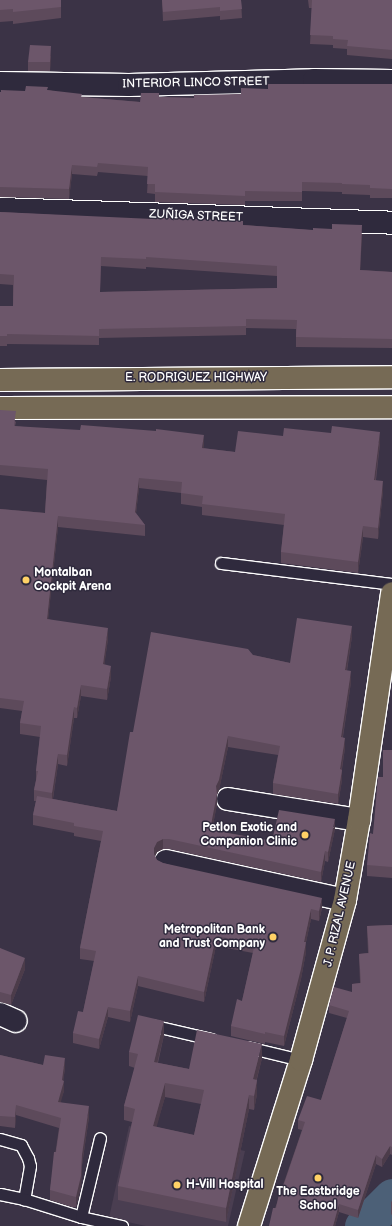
<!DOCTYPE html>
<html>
<head>
<meta charset="utf-8">
<style>
	body { margin:0 }
	#map { position:relative; width:392px; height:1226px; overflow:hidden; background:#3b3346; font-family:"Balsamiq Sans",sans-serif }
	div>[style] { position:absolute }
	.built>* { inset:0; background:#4a3e51 }
	.river>* { height:37px; margin:-18.5px; padding:0 18.5px; transform-origin:18.5px; border-radius:18.5px; background:#4c6077 }
	.roads { filter:drop-shadow(1px 0 #fff) drop-shadow(-1px 0 #fff) drop-shadow(0 1px #fff) drop-shadow(0 -1px #fff) }
	.service>* { height:11px; margin:-5.5px; padding:0 5.5px; transform-origin:5.5px; border-radius:5.5px; background:#2f2a3d }
	.minor>* { height:22px; margin:-11px; padding:0 11px; transform-origin:11px; border-radius:11px; background:#2f2a3d }
	.primary>* { height:22px; margin:-11px; padding:0 11px; transform-origin:11px; border-radius:11px; background:#766a55 }
	.wall>* { inset:0; background:#5d4a5b }
	.shaded-wall>* { inset:0; background:#4c3c4a }
	.building>* { inset:0; background:#6c566a }
	.dots>* { width:11px; height:11px; translate:-50% -50%; box-sizing:border-box; border:2px solid #2f2a3d; border-radius:50% }
	span { translate:-50% -50%; white-space:nowrap; text-align:center; line-height:1.15; -webkit-text-stroke:3px #2f2a3d; paint-order:stroke }
	.street-label { font-size:12px; color:#fff }
	.poi-label { font-size:12px; color:#fff; font-weight:700 }
	.left { translate:0 -50%; text-align:left }
	.right { translate:-100% -50%; text-align:right }
</style>
</head>
<body>
<div id="map">
	<div class="built">
		<i style="clip-path:polygon(129px 1126px,245px 1151px,228px 1226px,146px 1226px,109px 1218px)"></i>
	</div>
	<div class="river">
		<i style="left:363px;top:1226px;width:41px;rotate:-45deg"></i>
	</div>
	<div class="roads">
		<div class="service">
			<i style="left:221px;top:563px;width:172px;rotate:7deg"></i>
			<i style="left:151px;top:1025px;width:62px;rotate:13.1deg"></i>
			<i style="left:247px;top:1047px;width:56px;rotate:13.5deg"></i>
			<i style="left:0;top:1139px;width:22px;rotate:16deg"></i>
			<i style="left:21px;top:1145px;width:15px;rotate:62deg"></i>
			<i style="left:28px;top:1158px;width:8px;rotate:76deg"></i>
			<i style="left:30px;top:1166px;width:34px;rotate:100deg"></i>
			<i style="left:0;top:1194px;width:25px;rotate:12deg"></i>
			<i style="left:24px;top:1199px;width:60px;rotate:17.5deg"></i>
			<i style="left:81px;top:1217px;width:42px;rotate:12.4deg"></i>
			<i style="left:81px;top:1217px;width:81px;rotate:-76.5deg"></i>
		</div>
		<div class="minor">
			<i style="left:0;top:83px;width:129px;rotate:0.9deg"></i>
			<i style="left:129px;top:85px;width:185px;rotate:-1.5deg"></i>
			<i style="left:314px;top:80px;width:78px;rotate:0.7deg"></i>
			<i style="left:0;top:209px;width:392px;rotate:2deg"></i>
			<i style="left:228px;top:799px;width:133px;rotate:9.1deg"></i>
			<i style="left:166px;top:861px;width:183px;rotate:12.3deg"></i>
			<i style="left:0;top:1014px;width:17px;rotate:24deg"></i>
		</div>
		<div class="primary">
			<i style="left:0;top:380px;width:392px;rotate:-0.4deg"></i>
			<i style="left:0;top:408px;width:392px;rotate:-0.1deg"></i>
			<i style="left:249px;top:1226px;width:174px;rotate:-72.6deg"></i>
			<i style="left:301px;top:1060px;width:166px;rotate:-74.6deg"></i>
			<i style="left:345px;top:900px;width:81px;rotate:-80.1deg"></i>
			<i style="left:359px;top:820px;width:229px;rotate:-81.7deg"></i>
		</div>
	</div>
	<div class="wall">
		<i style="clip-path:polygon(0 0,61px 7px,61px 18px,13px 24px,13px 21px,0 22px)"></i>
		<i style="clip-path:polygon(162px 0,241px 0,242px 18px,220px 20px,220px 16px,163px 21px)"></i>
		<i style="clip-path:polygon(308px 0,392px 0,392px 59px,347px 55px,347px 49px,333px 48px,333px 45px,310px 44px,312px 8px,309px 8px)"></i>
		<i style="clip-path:polygon(51px 56px,50px 71px,28px 71px,28px 62px)"></i>
		<i style="clip-path:polygon(392px 84px,392px 198px,370px 198px,370px 195px,342px 194px,342px 192px,302px 191px,302px 201px,245px 201px,245px 205px,155px 202px,155px 194px,147px 193px,148px 176px,98px 172px,97px 176px,72px 174px,69px 199px,0 197px,0 92px,48px 90px,82px 97px,140px 102px,159px 97px,194px 98px,241px 94px,268px 89px)"></i>
		<i style="clip-path:polygon(evenodd,0 212px,243px 225px,362px 234px,360px 270px,392px 272px,392px 348px,296px 347px,296px 329px,246px 328px,246px 335px,99px 338px,99px 345px,7px 344px,7px 346px,0 346px,0 306px,13px 306px,13px 285px,0 284px,0 212px,101px 266px,146px 269px,146px 267px,277px 276px,277px 288px,100px 292px,101px 266px)"></i>
		<i style="clip-path:polygon(0 410px,16px 422px,15px 426px,235px 452px,283px 436px,380px 443px,376px 480px,383px 491px,378px 539px,363px 537px,358px 573px,281px 563px,281px 552px,284px 525px,202px 515px,202px 507px,181px 504px,181px 493px,139px 488px,136px 513px,145px 525px,145px 536px,58px 527px,48px 619px,108px 639px,104px 665px,111px 677px,107px 700px,81px 696px,77px 718px,74px 718px,67px 766px,58px 764px,53px 799px,117px 811px,133px 732px,253px 655px,290px 663px,352px 636px,347px 671px,351px 682px,343px 737px,345px 748px,342px 769px,342px 780px,338px 804px,273px 794px,273px 783px,278px 755px,228px 747px,219px 790px,217px 795px,217px 804px,212px 830px,272px 841px,335px 829px,328px 862px,325px 861px,321px 882px,169px 849px,163px 849px,157px 852px,155px 856px,157px 860px,163px 863px,322px 908px,319px 921px,311px 919px,306px 942px,306px 952px,301px 979px,284px 1046px,265px 1042px,265px 1044px,231px 1036px,231px 1026px,242px 1001px,253px 953px,216px 946px,204px 1002px,138px 986px,130px 1022px,108px 1017px,99px 1049px,73px 1043px,73px 1033px,83px 1012px,94px 961px,80px 959px,80px 948px,101px 841px,74px 836px,74px 833px,33px 825px,33px 815px,36px 801px,34px 801px,34px 790px,36px 780px,36px 771px,40px 737px,20px 734px,20px 723px,22px 711px,0 708px,0 509px,45px 513px,47px 480px,0 475px)"></i>
		<i style="clip-path:polygon(392px 750px,392px 878px,367px 876px,367px 865px,373px 834px,383px 777px)"></i>
		<i style="clip-path:polygon(392px 925px,392px 1155px,390px 1154px,382px 1167px,376px 1164px,358px 1218px,339px 1212px,335px 1226px,269px 1226px,302px 1130px,298px 1129px,298px 1120px,321px 1100px,347px 1018px,329px 1013px,329px 1005px,352px 992px,352px 984px,360px 983px,359px 954px,368px 953px,367px 926px)"></i>
		<i style="clip-path:polygon(0 948px,25px 969px,11px 1005px,0 1002px)"></i>
		<i style="clip-path:polygon(evenodd,164px 1035px,158px 1063px,189px 1069px,262px 1058px,257px 1079px,257px 1094px,254px 1110px,249px 1109px,226px 1222px,118px 1200px,118px 1186px,132px 1122px,124px 1120px,124px 1106px,135px 1068px,129px 1066px,129px 1052px,164px 1035px,165px 1097px,201px 1104px,194px 1135px,156px 1127px,165px 1097px)"></i>
		<i style="clip-path:polygon(0 1055px,43px 1065px,65px 1068px,63px 1081px,64px 1091px,60px 1102px,89px 1117px,82px 1165px,81px 1186px,76px 1207px,72px 1207px,50px 1200px,50px 1190px,59px 1128px,16px 1115px,15px 1128px,0 1126px)"></i>
		<i style="clip-path:polygon(392px 1201px,392px 1215px,391px 1214px,391px 1202px)"></i>
	</div>
	<div class="shaded-wall">
		<i style="clip-path:polygon(51px 46px,51px 56px,50px 71px,50px 62px)"></i>
		<i style="clip-path:polygon(72px 165px,72px 174px,69px 199px,69px 189px)"></i>
		<i style="clip-path:polygon(362px 225px,362px 234px,360px 279px,360px 270px)"></i>
		<i style="clip-path:polygon(380px 432px,380px 443px,374px 490px,374px 480px)"></i>
		<i style="clip-path:polygon(204px 435px,204px 446px,202px 459px,202px 448px)"></i>
		<i style="clip-path:polygon(139px 478px,139px 488px,135px 522px,135px 512px)"></i>
		<i style="clip-path:polygon(383px 481px,383px 491px,378px 539px,378px 528px)"></i>
		<i style="clip-path:polygon(58px 516px,58px 527px,47px 630px,47px 619px)"></i>
		<i style="clip-path:polygon(363px 526px,363px 537px,358px 573px,358px 562px)"></i>
		<i style="clip-path:polygon(352px 626px,352px 636px,345px 681px,345px 670px)"></i>
		<i style="clip-path:polygon(108px 628px,108px 639px,103px 675px,103px 664px)"></i>
		<i style="clip-path:polygon(111px 666px,111px 677px,107px 700px,107px 689px)"></i>
		<i style="clip-path:polygon(351px 671px,351px 682px,341px 747px,341px 737px)"></i>
		<i style="clip-path:polygon(81px 685px,81px 696px,77px 718px,77px 708px)"></i>
		<i style="clip-path:polygon(74px 707px,74px 718px,67px 766px,67px 755px)"></i>
		<i style="clip-path:polygon(228px 736px,228px 747px,219px 790px,217px 795px,217px 804px,210px 840px,210px 830px,216px 786px)"></i>
		<i style="clip-path:polygon(345px 738px,345px 748px,340px 779px,340px 769px)"></i>
		<i style="clip-path:polygon(58px 754px,58px 764px,52px 804px,52px 793px)"></i>
		<i style="clip-path:polygon(342px 770px,342px 780px,338px 804px,338px 794px)"></i>
		<i style="clip-path:polygon(335px 819px,335px 829px,328px 862px,328px 852px)"></i>
		<i style="clip-path:polygon(163px 839px,163px 849px,157px 852px,154px 859px,154px 848px,157px 842px)"></i>
		<i style="clip-path:polygon(325px 851px,325px 861px,321px 882px,321px 872px)"></i>
		<i style="clip-path:polygon(322px 898px,322px 908px,319px 921px,319px 911px)"></i>
		<i style="clip-path:polygon(311px 909px,311px 919px,304px 952px,304px 942px)"></i>
		<i style="clip-path:polygon(216px 936px,216px 946px,204px 1002px,204px 992px)"></i>
		<i style="clip-path:polygon(306px 942px,306px 952px,301px 979px,284px 1046px,284px 1036px)"></i>
		<i style="clip-path:polygon(25px 958px,25px 969px,11px 1005px,11px 995px)"></i>
		<i style="clip-path:polygon(138px 976px,138px 986px,130px 1022px,130px 1011px)"></i>
		<i style="clip-path:polygon(108px 1007px,108px 1017px,99px 1049px,99px 1039px)"></i>
		<i style="clip-path:polygon(164px 1021px,164px 1035px,154px 1076px,154px 1062px)"></i>
		<i style="clip-path:polygon(262px 1044px,262px 1058px,253px 1093px,253px 1079px)"></i>
		<i style="clip-path:polygon(65px 1058px,65px 1068px,63px 1083px,64px 1081px,64px 1091px,58px 1112px,58px 1102px)"></i>
		<i style="clip-path:polygon(257px 1080px,257px 1094px,254px 1110px,254px 1096px)"></i>
		<i style="clip-path:polygon(165px 1083px,165px 1097px,153px 1140px,153px 1126px)"></i>
		<i style="clip-path:polygon(249px 1095px,249px 1109px,226px 1222px,226px 1208px)"></i>
		<i style="clip-path:polygon(16px 1105px,16px 1115px,15px 1128px,15px 1117px)"></i>
		<i style="clip-path:polygon(89px 1106px,89px 1117px,82px 1165px,81px 1186px,76px 1207px,76px 1197px)"></i>
		<i style="clip-path:polygon(390px 1146px,390px 1154px,382px 1167px,382px 1159px)"></i>
		<i style="clip-path:polygon(376px 1155px,376px 1164px,358px 1218px,358px 1210px)"></i>
		<i style="clip-path:polygon(339px 1204px,339px 1212px,335px 1226px,333px 1226px)"></i>
	</div>
	<div class="building">
		<i style="clip-path:polygon(0 0,61px 0,61px 7px,13px 12px,13px 9px,0 10px)"></i>
		<i style="clip-path:polygon(162px 0,241px 0,242px 9px,220px 11px,220px 7px,163px 12px)"></i>
		<i style="clip-path:polygon(312px 0,392px 0,392px 50px,347px 46px,348px 40px,333px 39px,333px 36px,310px 35px)"></i>
		<i style="clip-path:polygon(30px 45px,51px 46px,50px 62px,28px 62px)"></i>
		<i style="clip-path:polygon(268px 84px,392px 84px,392px 189px,370px 188px,370px 185px,342px 184px,342px 183px,302px 182px,302px 192px,245px 191px,245px 196px,155px 192px,155px 184px,147px 184px,148px 167px,98px 163px,97px 167px,72px 165px,69px 189px,0 187px,0 92px,1px 92px,1px 90px,25px 91px,26px 86px,48px 87px,47px 90px,82px 94px,81px 97px,140px 102px,141px 93px,159px 93px,159px 97px,194px 98px,194px 95px,241px 94px,241px 88px,268px 89px)"></i>
		<i style="clip-path:polygon(evenodd,0 212px,153px 219px,153px 217px,243px 221px,243px 225px,313px 230px,313px 228px,332px 229px,332px 224px,362px 225px,360px 270px,392px 272px,392px 339px,296px 337px,297px 320px,246px 319px,246px 326px,99px 329px,99px 336px,7px 334px,7px 336px,0 336px,0 306px,13px 306px,14px 275px,0 274px,0 212px,101px 257px,146px 259px,146px 257px,277px 266px,277px 288px,100px 292px,101px 257px)"></i>
		<i style="clip-path:polygon(0 410px,16px 411px,14px 426px,80px 430px,81px 425px,156px 431px,156px 429px,204px 435px,202px 448px,235px 452px,238px 431px,283px 436px,284px 428px,331px 433px,332px 426px,380px 432px,374px 480px,383px 481px,378px 528px,363px 526px,358px 562px,281px 552px,285px 514px,202px 504px,203px 496px,181px 493px,182px 482px,139px 478px,135px 512px,145px 525px,58px 516px,47px 619px,108px 628px,103px 664px,111px 666px,107px 689px,81px 685px,77px 708px,74px 707px,67px 755px,58px 754px,52px 793px,34px 790px,38px 771px,36px 771px,41px 726px,20px 723px,24px 701px,0 698px,0 509px,45px 513px,48px 469px,0 465px)"></i>
		<i style="clip-path:polygon(297px 618px,352px 626px,345px 670px,351px 671px,341px 737px,345px 738px,340px 769px,342px 770px,338px 794px,273px 783px,280px 746px,228px 736px,219px 780px,216px 786px,217px 794px,210px 830px,272px 841px,279px 810px,335px 819px,328px 852px,325px 851px,321px 872px,169px 839px,163px 839px,157px 842px,154px 848px,154px 854px,157px 860px,163px 863px,322px 898px,319px 911px,311px 909px,304px 942px,306px 942px,301px 969px,284px 1036px,265px 1032px,265px 1034px,231px 1026px,237px 999px,242px 1001px,255px 943px,216px 936px,204px 992px,138px 976px,130px 1011px,108px 1007px,99px 1039px,73px 1033px,78px 1011px,83px 1012px,96px 951px,80px 948px,103px 831px,74px 826px,74px 823px,33px 815px,37px 796px,117px 811px,130px 732px,133px 732px,151px 632px,248px 649px,253px 655px,290px 663px)"></i>
		<i style="clip-path:polygon(383px 750px,392px 750px,392px 867px,367px 865px,370px 833px,373px 834px,378px 777px,383px 777px)"></i>
		<i style="clip-path:polygon(392px 925px,392px 1147px,390px 1146px,382px 1159px,376px 1155px,358px 1210px,339px 1204px,333px 1226px,269px 1226px,273px 1208px,276px 1208px,280px 1189px,282px 1190px,305px 1122px,298px 1120px,307px 1096px,321px 1100px,349px 1011px,329px 1005px,334px 987px,352px 992px,352px 984px,361px 983px,359px 954px,369px 953px,367px 926px)"></i>
		<i style="clip-path:polygon(0 948px,25px 958px,11px 995px,0 992px)"></i>
		<i style="clip-path:polygon(evenodd,138px 1015px,164px 1021px,154px 1062px,189px 1069px,197px 1030px,262px 1044px,253px 1079px,257px 1080px,254px 1096px,249px 1095px,226px 1208px,118px 1186px,135px 1109px,124px 1106px,138px 1054px,129px 1052px,138px 1015px,165px 1083px,204px 1090px,194px 1135px,153px 1126px,165px 1083px)"></i>
		<i style="clip-path:polygon(0 1055px,43px 1065px,45px 1055px,65px 1058px,62px 1080px,64px 1081px,58px 1102px,89px 1106px,82px 1154px,81px 1176px,76px 1197px,72px 1196px,50px 1190px,54px 1152px,56px 1152px,61px 1118px,16px 1105px,15px 1117px,0 1116px)"></i>
	</div>
	<div class="dots">
		<i style="left:26px;top:580px;background:#ffd166"></i>
		<i style="left:305px;top:835px;background:#ffd166"></i>
		<i style="left:273px;top:937px;background:#ffd166"></i>
		<i style="left:318px;top:1178px;background:#ffd166"></i>
		<i style="left:177px;top:1185px;background:#ffd166"></i>
	</div>
	<div class="street-label">
		<span style="left:196px;top:83px;rotate:-1deg">INTERIOR LINCO STREET</span>
		<span style="left:196px;top:216px;rotate:2deg">ZUÑIGA STREET</span>
		<span style="left:196px;top:378px">E. RODRIGUEZ HIGHWAY</span>
		<span style="left:340px;top:914px;rotate:-77deg">J. P. RIZAL AVENUE</span>
	</div>
	<div class="poi-label">
		<span class="left" style="left:34px;top:580px">Montalban<br>Cockpit Arena</span>
		<span class="right" style="left:297px;top:835px">Petlon Exotic and<br>Companion Clinic</span>
		<span class="right" style="left:265px;top:937px">Metropolitan Bank<br>and Trust Company</span>
		<span class="left" style="left:186px;top:1185px">H-Vill Hospital</span>
		<span style="left:318px;top:1199px">The Eastbridge<br>School</span>
	</div>
</div>
</body>
</html>
